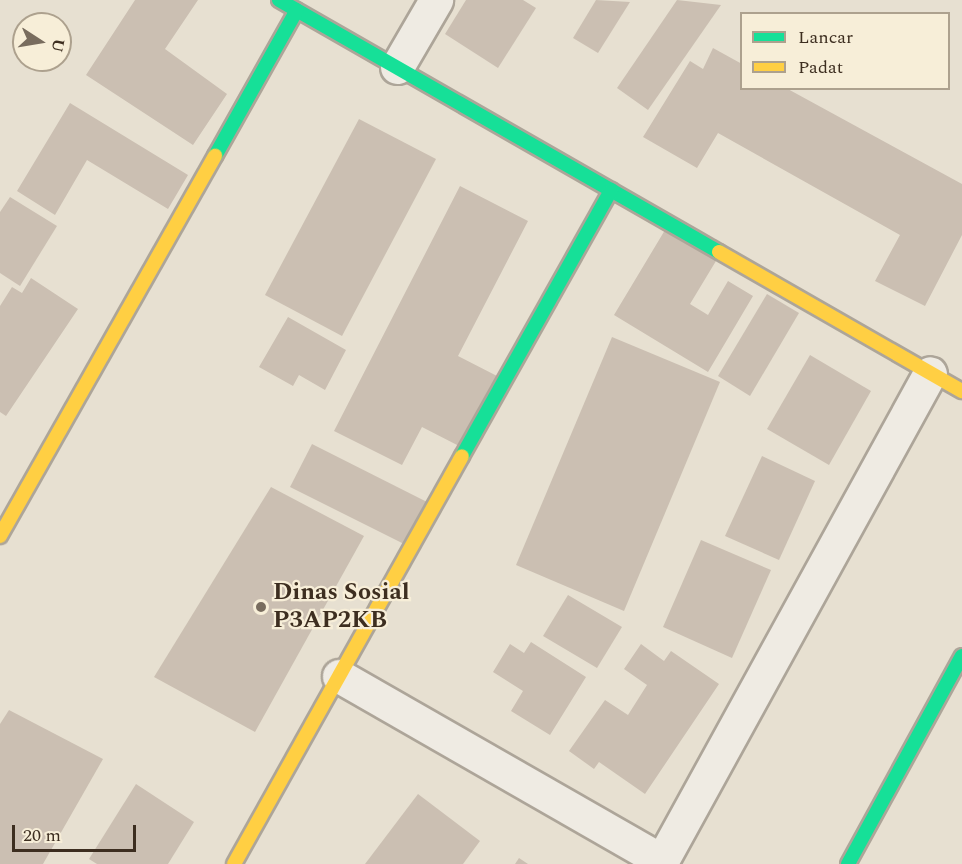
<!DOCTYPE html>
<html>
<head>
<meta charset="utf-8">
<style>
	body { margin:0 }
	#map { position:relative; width:962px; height:864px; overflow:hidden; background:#e7e0d1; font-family:Spectral,serif }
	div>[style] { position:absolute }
	.building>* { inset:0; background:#cbbfb2 }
	.roads { filter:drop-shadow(2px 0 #ada599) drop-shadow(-2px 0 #ada599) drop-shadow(0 2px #ada599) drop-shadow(0 -2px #ada599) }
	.street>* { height:33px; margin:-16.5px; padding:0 16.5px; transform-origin:16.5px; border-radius:16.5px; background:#efebe3 }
	.fast>* { height:14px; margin:-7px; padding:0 7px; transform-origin:7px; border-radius:7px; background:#16e098 }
	.slow>* { height:14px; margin:-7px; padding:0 7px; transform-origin:7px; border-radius:7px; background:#ffcf43 }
	.dots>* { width:16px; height:16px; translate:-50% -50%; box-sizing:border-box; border:3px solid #f7eed8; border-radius:50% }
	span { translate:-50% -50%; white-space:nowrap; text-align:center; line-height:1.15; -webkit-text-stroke:4.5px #f7eed8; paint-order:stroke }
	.poi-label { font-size:24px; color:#3d2e20; font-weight:700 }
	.left { translate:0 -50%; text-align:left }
	.legend { position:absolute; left:740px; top:12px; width:210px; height:78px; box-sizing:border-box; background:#f7eed8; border:2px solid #ada18e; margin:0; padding:8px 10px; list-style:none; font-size:18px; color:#3d2e20 }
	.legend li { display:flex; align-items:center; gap:12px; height:30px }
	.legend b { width:30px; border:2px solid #ada18e }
	.north { position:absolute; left:12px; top:12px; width:60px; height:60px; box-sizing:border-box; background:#f7eed8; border:2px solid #ada18e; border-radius:50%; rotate:102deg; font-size:16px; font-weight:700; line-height:24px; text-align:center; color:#3d2e20 }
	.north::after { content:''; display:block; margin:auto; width:21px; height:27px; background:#786c5e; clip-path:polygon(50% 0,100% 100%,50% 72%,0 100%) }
	.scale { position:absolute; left:12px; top:825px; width:124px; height:27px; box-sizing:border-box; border:3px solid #3d2e20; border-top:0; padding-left:8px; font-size:18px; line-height:21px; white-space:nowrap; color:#3d2e20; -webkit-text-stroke:4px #f7eed8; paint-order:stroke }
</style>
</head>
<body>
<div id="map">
	<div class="building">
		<i style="clip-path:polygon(135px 0,198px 0,165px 49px,227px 94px,193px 145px,86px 75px)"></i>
		<i style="clip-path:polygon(466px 0,523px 0,536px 8px,498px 68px,445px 34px)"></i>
		<i style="clip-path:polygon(596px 0,630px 2px,598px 53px,573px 38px)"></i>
		<i style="clip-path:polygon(677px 0,721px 5px,648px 110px,617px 88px)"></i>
		<i style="clip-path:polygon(713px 48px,742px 64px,742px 88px,786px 88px,962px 184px,962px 235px,925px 306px,875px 281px,900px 235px,718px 133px,697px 168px,643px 137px,690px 61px,703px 69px)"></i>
		<i style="clip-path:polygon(70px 103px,188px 175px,168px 209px,87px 160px,55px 215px,17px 191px)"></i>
		<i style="clip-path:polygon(359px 119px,436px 159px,342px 336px,265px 295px)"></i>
		<i style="clip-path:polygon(460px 186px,528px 221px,458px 356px,497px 376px,461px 447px,422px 427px,402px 465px,334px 431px)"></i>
		<i style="clip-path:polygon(10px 197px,57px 226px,20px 286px,0 273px,0 212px)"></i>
		<i style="clip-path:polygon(668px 225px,719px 256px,690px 304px,708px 315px,728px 281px,753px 296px,708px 372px,614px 315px)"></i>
		<i style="clip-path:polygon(31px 278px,78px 309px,6px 416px,0 412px,0 306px,12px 287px,22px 293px)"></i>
		<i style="clip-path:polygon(767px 294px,799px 313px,750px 396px,718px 376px)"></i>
		<i style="clip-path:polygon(288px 317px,346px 350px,325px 390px,299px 375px,293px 386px,259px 367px)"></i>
		<i style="clip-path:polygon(612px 337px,720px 382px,624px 611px,516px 565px)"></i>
		<i style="clip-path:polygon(810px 355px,871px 391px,829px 465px,767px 429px)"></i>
		<i style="clip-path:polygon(312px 444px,427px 502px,406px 545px,290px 487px)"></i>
		<i style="clip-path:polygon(762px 456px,815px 481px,779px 560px,725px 536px)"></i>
		<i style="clip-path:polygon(271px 487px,364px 536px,255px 732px,154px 677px)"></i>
		<i style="clip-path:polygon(701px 540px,771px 570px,732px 658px,663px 627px)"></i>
		<i style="clip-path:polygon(568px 595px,622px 627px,597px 668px,543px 636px)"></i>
		<i style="clip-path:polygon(531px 642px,586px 677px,550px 735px,511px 711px,523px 691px,493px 672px,510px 644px,524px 653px)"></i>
		<i style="clip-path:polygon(641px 644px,664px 661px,671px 651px,719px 684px,645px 794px,599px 762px,594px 769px,569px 751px,605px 700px,628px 715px,647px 685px,624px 669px)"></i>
		<i style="clip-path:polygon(9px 710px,103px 759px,43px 864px,0 864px,0 724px)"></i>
		<i style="clip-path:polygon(136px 784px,194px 822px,168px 864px,97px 864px,89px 859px)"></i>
		<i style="clip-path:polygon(418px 794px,480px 841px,463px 864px,365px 864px)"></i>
		<i style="clip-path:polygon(519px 858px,528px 864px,515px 864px)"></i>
	</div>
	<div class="roads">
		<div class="street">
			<i style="left:397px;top:67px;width:78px;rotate:-59.8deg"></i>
			<i style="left:339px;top:676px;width:372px;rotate:29.8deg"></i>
			<i style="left:660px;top:864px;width:560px;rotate:-61.19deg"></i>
		</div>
		<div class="fast">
			<i style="left:279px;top:0;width:507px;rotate:29.8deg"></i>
			<i style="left:215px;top:156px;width:167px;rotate:-60.7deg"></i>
			<i style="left:462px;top:456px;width:305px;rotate:-60.7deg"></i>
			<i style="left:848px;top:864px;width:237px;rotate:-61.3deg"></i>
		</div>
		<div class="slow">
			<i style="left:719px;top:252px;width:280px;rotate:29.8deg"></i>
			<i style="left:0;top:536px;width:437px;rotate:-60.5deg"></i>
			<i style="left:234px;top:864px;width:467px;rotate:-60.8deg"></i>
		</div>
	</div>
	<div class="dots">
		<i style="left:261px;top:607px;background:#786c5e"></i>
	</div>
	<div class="poi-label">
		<span class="left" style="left:273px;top:607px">Dinas Sosial<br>P3AP2KB</span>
	</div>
	<ul class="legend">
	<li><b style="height:8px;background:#16e098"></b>Lancar</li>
	<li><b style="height:8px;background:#ffcf43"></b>Padat</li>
	</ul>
	<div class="north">U</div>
	<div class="scale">20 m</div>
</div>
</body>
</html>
